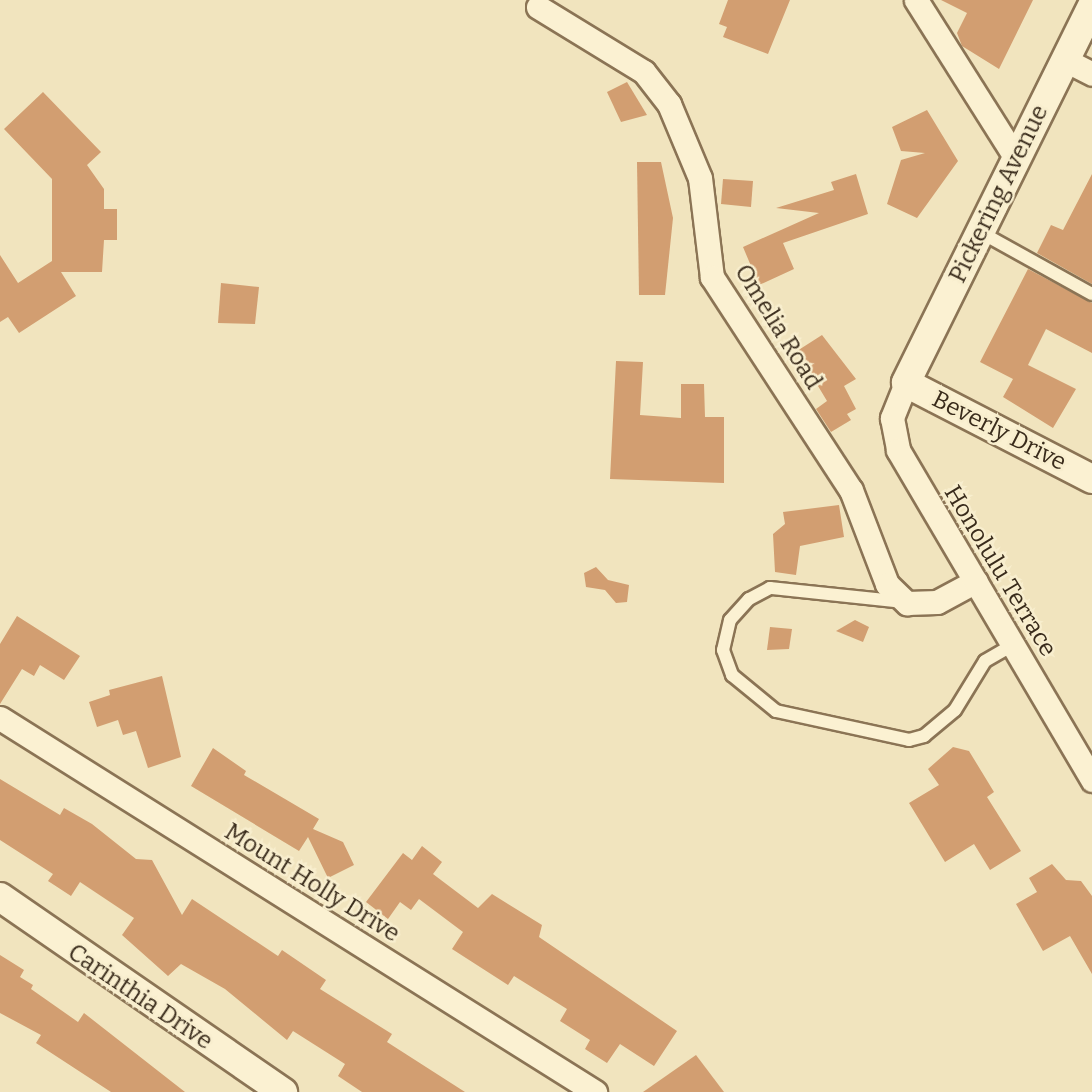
<!DOCTYPE html>
<html>
<head>
<meta charset="utf-8">
<style>
	body { margin:0 }
	#map { position:relative; width:1092px; height:1092px; overflow:hidden; background:#f1e4be; font-family:Bitter,serif }
	div>[style] { position:absolute }
	.building>* { inset:0; background:#d29e71 }
	.roads { filter:drop-shadow(2px 0 #8b7455) drop-shadow(-2px 0 #8b7455) drop-shadow(0 2px #8b7455) drop-shadow(0 -2px #8b7455) }
	.service>* { height:12px; margin:-6px; padding:0 6px; transform-origin:6px; border-radius:6px; background:#fbf1d2 }
	.minor>* { height:23px; margin:-11.5px; padding:0 11.5px; transform-origin:11.5px; border-radius:11.5px; background:#fbf1d2 }
	.tertiary>* { height:28px; margin:-14px; padding:0 14px; transform-origin:14px; border-radius:14px; background:#fbf1d2 }
	span { translate:-50% -50%; white-space:nowrap; text-align:center; line-height:1.15; -webkit-text-stroke:5px #f8eece; paint-order:stroke }
	.street-label { font-size:24px; color:#392b1b }
</style>
</head>
<body>
<div id="map">
	<div class="building">
		<i style="clip-path:polygon(728px 0,790px 0,768px 54px,723px 37px,727px 27px,719px 24px)"></i>
		<i style="clip-path:polygon(941px 0,1033px 0,999px 69px,962px 46px,957px 33px,967px 13px)"></i>
		<i style="clip-path:polygon(627px 82px,647px 115px,621px 122px,607px 92px)"></i>
		<i style="clip-path:polygon(43px 92px,101px 152px,87px 165px,104px 189px,104px 209px,117px 209px,117px 240px,104px 240px,102px 272px,61px 272px,76px 296px,19px 333px,8px 317px,0 322px,0 255px,18px 283px,52px 261px,52px 179px,4px 129px)"></i>
		<i style="clip-path:polygon(927px 110px,958px 161px,917px 218px,887px 204px,901px 160px,925px 153px,901px 151px,892px 127px)"></i>
		<i style="clip-path:polygon(637px 162px,661px 162px,673px 218px,665px 295px,639px 295px)"></i>
		<i style="clip-path:polygon(856px 174px,868px 214px,783px 243px,794px 269px,759px 285px,743px 247px,819px 213px,776px 208px,834px 190px,831px 182px)"></i>
		<i style="clip-path:polygon(1092px 174px,1092px 284px,1037px 253px,1051px 225px,1063px 230px)"></i>
		<i style="clip-path:polygon(723px 179px,753px 181px,751px 207px,721px 204px)"></i>
		<i style="clip-path:polygon(1028px 269px,1092px 303px,1092px 353px,1046px 329px,1028px 365px,1076px 389px,1053px 428px,1003px 397px,1013px 379px,980px 362px)"></i>
		<i style="clip-path:polygon(221px 283px,259px 287px,255px 324px,218px 323px)"></i>
		<i style="clip-path:polygon(822px 335px,856px 379px,844px 386px,856px 409px,847px 414px,851px 420px,831px 432px,816px 409px,827px 401px,797px 351px)"></i>
		<i style="clip-path:polygon(616px 361px,643px 362px,640px 415px,681px 418px,681px 384px,704px 384px,705px 417px,724px 417px,724px 483px,610px 479px)"></i>
		<i style="clip-path:polygon(839px 505px,844px 537px,800px 546px,796px 575px,775px 572px,773px 534px,785px 524px,783px 512px)"></i>
		<i style="clip-path:polygon(596px 567px,608px 580px,629px 585px,627px 602px,616px 603px,605px 590px,586px 587px,584px 573px)"></i>
		<i style="clip-path:polygon(17px 616px,80px 656px,64px 680px,40px 665px,34px 676px,22px 669px,0 704px,0 644px)"></i>
		<i style="clip-path:polygon(855px 620px,869px 627px,863px 642px,836px 631px)"></i>
		<i style="clip-path:polygon(770px 627px,792px 629px,789px 649px,767px 650px)"></i>
		<i style="clip-path:polygon(162px 676px,181px 757px,148px 768px,136px 731px,123px 735px,118px 720px,97px 727px,89px 702px,110px 695px,109px 690px)"></i>
		<i style="clip-path:polygon(953px 747px,969px 751px,994px 792px,987px 797px,1021px 851px,990px 870px,974px 844px,945px 862px,909px 803px,939px 785px,928px 769px)"></i>
		<i style="clip-path:polygon(213px 748px,246px 771px,244px 775px,319px 819px,313px 829px,343px 842px,354px 865px,328px 878px,308px 837px,299px 851px,191px 786px)"></i>
		<i style="clip-path:polygon(0 779px,60px 815px,64px 808px,92px 824px,136px 859px,152px 860px,182px 915px,192px 899px,278px 956px,282px 950px,326px 980px,320px 989px,392px 1034px,387px 1042px,465px 1092px,362px 1092px,338px 1076px,345px 1064px,293px 1031px,287px 1040px,225px 989px,181px 964px,168px 976px,122px 935px,134px 918px,80px 882px,71px 896px,48px 881px,53px 874px,0 840px)"></i>
		<i style="clip-path:polygon(422px 846px,442px 862px,433px 874px,478px 908px,492px 894px,542px 925px,539px 937px,677px 1031px,654px 1066px,620px 1044px,607px 1063px,585px 1049px,590px 1040px,560px 1021px,567px 1009px,514px 976px,508px 985px,452px 949px,463px 932px,419px 899px,411px 910px,400px 902px,388px 919px,366px 902px,403px 853px,412px 860px)"></i>
		<i style="clip-path:polygon(1052px 864px,1066px 880px,1081px 881px,1092px 896px,1092px 974px,1070px 936px,1043px 951px,1016px 904px,1037px 892px,1029px 878px)"></i>
		<i style="clip-path:polygon(0 955px,24px 970px,20px 977px,33px 985px,31px 989px,78px 1022px,84px 1013px,185px 1092px,111px 1092px,36px 1043px,41px 1035px,0 1013px)"></i>
		<i style="clip-path:polygon(696px 1055px,724px 1092px,643px 1092px)"></i>
	</div>
	<div class="roads">
		<div class="service">
			<i style="left:980px;top:232px;width:128px;rotate:29deg"></i>
			<i style="left:904px;top:602px;width:135px;rotate:-174deg"></i>
			<i style="left:770px;top:588px;width:24px;rotate:152deg"></i>
			<i style="left:749px;top:599px;width:28px;rotate:132deg"></i>
			<i style="left:730px;top:620px;width:31px;rotate:103deg"></i>
			<i style="left:723px;top:650px;width:27px;rotate:70deg"></i>
			<i style="left:732px;top:675px;width:57px;rotate:39.3deg"></i>
			<i style="left:776px;top:711px;width:136px;rotate:12.3deg"></i>
			<i style="left:909px;top:740px;width:16px;rotate:-15deg"></i>
			<i style="left:924px;top:736px;width:40px;rotate:-40deg"></i>
			<i style="left:955px;top:710px;width:57px;rotate:-58.5deg"></i>
			<i style="left:985px;top:661px;width:32px;rotate:-30deg"></i>
		</div>
		<div class="minor">
			<i style="left:916px;top:0;width:187px;rotate:57.7deg"></i>
			<i style="left:538px;top:7px;width:124px;rotate:31.5deg"></i>
			<i style="left:644px;top:72px;width:41px;rotate:52deg"></i>
			<i style="left:669px;top:104px;width:80px;rotate:67.3deg"></i>
			<i style="left:700px;top:178px;width:100px;rotate:83.1deg"></i>
			<i style="left:712px;top:277px;width:254px;rotate:56.9deg"></i>
			<i style="left:851px;top:490px;width:101px;rotate:69deg"></i>
			<i style="left:887px;top:584px;width:28px;rotate:44deg"></i>
			<i style="left:907px;top:603px;width:30px;rotate:-2deg"></i>
			<i style="left:937px;top:602px;width:44px;rotate:-28.3deg"></i>
			<i style="left:1065px;top:60px;width:30px;rotate:27deg"></i>
			<i style="left:906px;top:383px;width:38px;rotate:112deg"></i>
			<i style="left:892px;top:418px;width:33px;rotate:79deg"></i>
			<i style="left:898px;top:450px;width:383px;rotate:59.5deg"></i>
			<i style="left:0;top:718px;width:703px;rotate:32.15deg"></i>
		</div>
		<div class="tertiary">
			<i style="left:1092px;top:6px;width:420px;rotate:116.3deg"></i>
			<i style="left:906px;top:383px;width:209px;rotate:27.3deg"></i>
			<i style="left:0;top:897px;width:344px;rotate:34.6deg"></i>
		</div>
	</div>
	<div class="street-label">
		<span style="left:999px;top:194px;rotate:-64deg">Pickering Avenue</span>
		<span style="left:778px;top:327px;rotate:58deg">Omelia Road</span>
		<span style="left:999px;top:431px;rotate:27deg">Beverly Drive</span>
		<span style="left:1000px;top:571px;rotate:59deg">Honolulu Terrace</span>
		<span style="left:312px;top:883px;rotate:32deg">Mount Holly Drive</span>
		<span style="left:140px;top:997px;rotate:34deg">Carinthia Drive</span>
	</div>
</div>
</body>
</html>
